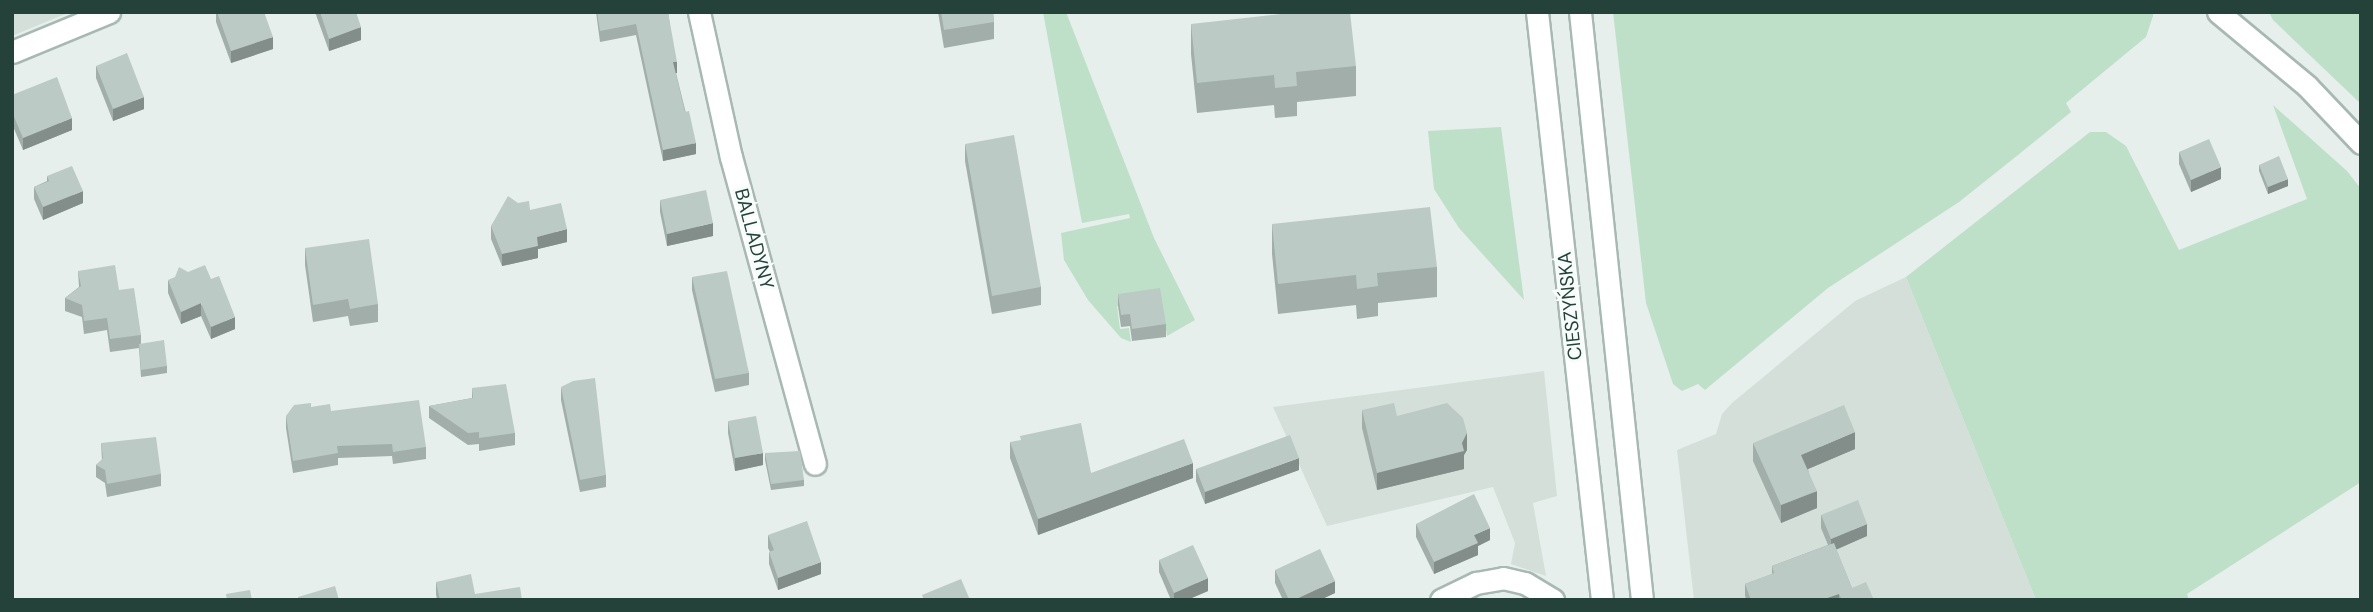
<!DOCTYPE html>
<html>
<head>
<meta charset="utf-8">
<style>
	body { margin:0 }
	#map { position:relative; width:2373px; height:612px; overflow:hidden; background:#e6efeb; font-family:"DM Sans",sans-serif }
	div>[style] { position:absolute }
	.built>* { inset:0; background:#d4dfda }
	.green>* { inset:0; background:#bfe0c8 }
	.roads { filter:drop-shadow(2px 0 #a8b8b2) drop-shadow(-2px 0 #a8b8b2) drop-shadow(0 2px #a8b8b2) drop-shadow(0 -2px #a8b8b2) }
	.minor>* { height:21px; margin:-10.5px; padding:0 10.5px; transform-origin:10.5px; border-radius:10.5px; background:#fff }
	.tertiary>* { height:21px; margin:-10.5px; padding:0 10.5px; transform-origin:10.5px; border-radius:10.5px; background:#fff }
	.secondary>* { height:21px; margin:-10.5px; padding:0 10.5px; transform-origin:10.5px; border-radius:10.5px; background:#fff }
	.wall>* { inset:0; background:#a1aea9 }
	.shaded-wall>* { inset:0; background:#838d89 }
	.building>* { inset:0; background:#bbcac4 }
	span { translate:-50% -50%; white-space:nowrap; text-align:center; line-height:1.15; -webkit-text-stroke:6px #f7fbf9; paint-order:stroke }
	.street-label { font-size:19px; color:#24423a }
	.frame { position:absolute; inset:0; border:14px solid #24423a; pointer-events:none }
</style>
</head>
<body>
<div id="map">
	<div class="built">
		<i style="clip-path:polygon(12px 12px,70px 12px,12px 36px)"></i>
		<i style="clip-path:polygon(1906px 277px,2036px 600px,1694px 600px,1677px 450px,1716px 434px,1722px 414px,1732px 403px,1855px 301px)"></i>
		<i style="clip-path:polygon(1544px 371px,1557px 496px,1533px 503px,1546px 576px,1511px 564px,1515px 543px,1493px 487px,1327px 526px,1273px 407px)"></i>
	</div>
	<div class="green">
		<i style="clip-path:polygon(1043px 12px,1066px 12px,1154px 238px,1195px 320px,1167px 336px,1161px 299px,1117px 306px,1120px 329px,1129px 328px,1131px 342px,1121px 338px,1088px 300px,1064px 260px,1061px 233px,1130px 218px,1129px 214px,1082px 223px)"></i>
		<i style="clip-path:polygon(1613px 12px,2153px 12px,2153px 16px,2146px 37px,2066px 103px,2071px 112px,2018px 155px,1959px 202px,1828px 288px,1705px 390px,1698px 384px,1682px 391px,1673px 384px,1646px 303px)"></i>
		<i style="clip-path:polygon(2269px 12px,2361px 12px,2361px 104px,2273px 20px)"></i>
		<i style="clip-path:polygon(2273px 105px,2347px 171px,2361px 189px,2361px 482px,2187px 594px,2189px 600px,2036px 600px,1906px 277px,2090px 132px,2106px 132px,2126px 146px,2179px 250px,2307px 199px)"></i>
		<i style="clip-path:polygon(1501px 127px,1524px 300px,1459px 228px,1434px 189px,1428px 131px)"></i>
	</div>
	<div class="roads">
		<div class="minor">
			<i style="left:699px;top:12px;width:148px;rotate:77.6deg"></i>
			<i style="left:731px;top:157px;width:318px;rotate:74.7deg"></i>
			<i style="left:12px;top:52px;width:105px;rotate:-22.4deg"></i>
			<i style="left:1441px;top:600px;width:39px;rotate:-26deg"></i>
			<i style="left:1476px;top:583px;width:27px;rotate:-10deg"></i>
			<i style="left:1503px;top:578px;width:23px;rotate:13deg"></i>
			<i style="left:1525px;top:583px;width:33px;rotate:31deg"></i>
		</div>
		<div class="tertiary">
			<i style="left:2218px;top:12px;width:116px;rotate:39.7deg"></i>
			<i style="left:2307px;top:86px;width:79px;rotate:46.5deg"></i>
		</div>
		<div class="secondary">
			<i style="left:1537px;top:12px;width:592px;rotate:83.69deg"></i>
			<i style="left:1580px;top:12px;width:591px;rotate:83.98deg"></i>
		</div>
	</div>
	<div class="wall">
		<i style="clip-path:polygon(216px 12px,264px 12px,273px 49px,231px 63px,216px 22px)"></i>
		<i style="clip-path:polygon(315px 12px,356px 12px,361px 40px,329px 51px)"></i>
		<i style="clip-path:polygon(596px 12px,668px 12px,677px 73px,676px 73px,696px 154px,663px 161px,636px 35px,600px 42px)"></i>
		<i style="clip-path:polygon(938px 12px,993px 12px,994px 22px,994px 39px,944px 48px)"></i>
		<i style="clip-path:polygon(1191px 24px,1356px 66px,1356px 96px,1297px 102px,1297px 116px,1275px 118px,1274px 105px,1197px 113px,1191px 54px)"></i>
		<i style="clip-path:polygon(96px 66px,144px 109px,113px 121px,96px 78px)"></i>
		<i style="clip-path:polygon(12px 95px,72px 130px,23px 150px,12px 124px)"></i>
		<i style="clip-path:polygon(965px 144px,1041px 287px,1041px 305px,992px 314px,965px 161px)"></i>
		<i style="clip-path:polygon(2179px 152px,2221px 179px,2191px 192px,2179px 164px)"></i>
		<i style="clip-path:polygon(2259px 165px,2288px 186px,2268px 194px,2259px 171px)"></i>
		<i style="clip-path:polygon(47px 176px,83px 203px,43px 220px,34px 199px,34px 187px,47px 181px)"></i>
		<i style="clip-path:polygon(660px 200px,713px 236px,667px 246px,660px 212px)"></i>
		<i style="clip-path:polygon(518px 203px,530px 210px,567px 242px,538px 249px,538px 258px,502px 266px,491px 239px,491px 226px)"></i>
		<i style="clip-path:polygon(1272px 224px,1437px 267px,1437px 297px,1378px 303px,1378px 316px,1357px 319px,1356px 305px,1278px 314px,1272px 254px)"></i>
		<i style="clip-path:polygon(305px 248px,378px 304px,378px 322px,350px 326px,348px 316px,313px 322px,305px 265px)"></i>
		<i style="clip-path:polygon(78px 271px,119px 290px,141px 335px,141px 344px,167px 366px,167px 373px,141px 377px,139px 348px,110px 352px,107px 330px,84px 334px,82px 317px,65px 311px,65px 298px,79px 287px)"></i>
		<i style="clip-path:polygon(692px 277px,749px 373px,749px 385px,715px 392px,692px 290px)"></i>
		<i style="clip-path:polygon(168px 280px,235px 329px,211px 339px,201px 316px,181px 324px,168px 293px)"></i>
		<i style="clip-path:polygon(1118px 294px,1166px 324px,1166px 337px,1132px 341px,1130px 326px,1121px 327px,1118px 306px)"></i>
		<i style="clip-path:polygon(561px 387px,606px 475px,606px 487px,580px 492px,561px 400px)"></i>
		<i style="clip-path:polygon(472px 388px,515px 433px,515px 445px,479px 451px,479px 444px,468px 445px,429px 418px,429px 406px,472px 398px)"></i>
		<i style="clip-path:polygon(311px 407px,331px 411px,426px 447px,426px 459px,393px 464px,392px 456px,338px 458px,338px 465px,293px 473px,286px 428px,286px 416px)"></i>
		<i style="clip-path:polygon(1362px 410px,1397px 416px,1467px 450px,1464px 455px,1464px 469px,1377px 490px,1362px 428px)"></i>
		<i style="clip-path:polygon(728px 421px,763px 465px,735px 471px,728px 433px)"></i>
		<i style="clip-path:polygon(1010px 442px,1091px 473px,1193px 478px,1038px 535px,1010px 458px)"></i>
		<i style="clip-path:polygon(101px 443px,161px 474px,161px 486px,107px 497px,105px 483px,96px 477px,96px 465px,102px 460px)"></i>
		<i style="clip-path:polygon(1753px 443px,1855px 449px,1808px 469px,1817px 508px,1781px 523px,1753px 461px)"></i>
		<i style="clip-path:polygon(765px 453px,804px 480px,804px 486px,771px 490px,765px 460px)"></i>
		<i style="clip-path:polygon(1196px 469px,1299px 470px,1205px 504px,1196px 481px)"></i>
		<i style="clip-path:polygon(1821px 515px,1867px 536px,1836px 549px,1852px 588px,1874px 600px,1746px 600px,1745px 595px,1745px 584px,1772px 574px,1772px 566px,1828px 545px,1821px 528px)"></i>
		<i style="clip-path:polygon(1416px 524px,1490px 540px,1478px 546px,1478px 555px,1434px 574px,1416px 537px)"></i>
		<i style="clip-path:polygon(768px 535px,821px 574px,778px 590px,769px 564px,769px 552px,770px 552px,768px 548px)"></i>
		<i style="clip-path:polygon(1159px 560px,1208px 591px,1187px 600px,1171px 600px,1159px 572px)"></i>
		<i style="clip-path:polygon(1275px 570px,1335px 593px,1320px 600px,1283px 600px,1275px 583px)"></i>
		<i style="clip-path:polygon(436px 582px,475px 594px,522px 600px,437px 600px,436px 594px)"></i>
	</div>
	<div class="shaded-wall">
		<i style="clip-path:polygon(361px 27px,361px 40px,329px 51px,329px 39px)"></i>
		<i style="clip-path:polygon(273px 37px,273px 49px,231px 63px,231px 51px)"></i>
		<i style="clip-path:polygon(673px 62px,677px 62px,677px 73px,673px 74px)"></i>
		<i style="clip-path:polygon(144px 97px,144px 109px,113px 121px,113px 109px)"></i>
		<i style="clip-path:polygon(72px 118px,72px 130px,23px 150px,23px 138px)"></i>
		<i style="clip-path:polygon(696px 143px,696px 154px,663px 161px,663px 150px)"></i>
		<i style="clip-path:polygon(2221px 167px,2221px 179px,2191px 192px,2191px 180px)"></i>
		<i style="clip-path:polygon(2288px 179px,2288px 186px,2268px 194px,2268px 187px)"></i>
		<i style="clip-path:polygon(83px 191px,83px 203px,43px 220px,43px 207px)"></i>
		<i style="clip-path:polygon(713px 223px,713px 236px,667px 246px,667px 234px)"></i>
		<i style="clip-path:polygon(567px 229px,567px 242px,538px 249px,538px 258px,502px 266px,502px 254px,537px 237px)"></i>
		<i style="clip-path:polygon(201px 303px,201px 316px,181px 324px,181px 312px)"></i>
		<i style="clip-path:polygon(235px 317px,235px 329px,211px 339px,211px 327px)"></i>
		<i style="clip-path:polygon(1855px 432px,1855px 449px,1801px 472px,1801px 455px)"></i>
		<i style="clip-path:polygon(1467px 433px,1467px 450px,1464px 455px,1464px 469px,1377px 490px,1377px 473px)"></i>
		<i style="clip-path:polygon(763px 453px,763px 465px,735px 471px,735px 458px)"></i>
		<i style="clip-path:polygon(1299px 458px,1299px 470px,1205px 504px,1205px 492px)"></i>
		<i style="clip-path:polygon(1193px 463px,1193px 478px,1038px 535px,1038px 519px)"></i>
		<i style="clip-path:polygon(1817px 491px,1817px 508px,1781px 523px,1781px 505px)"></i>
		<i style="clip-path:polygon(1867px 524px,1867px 536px,1831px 552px,1831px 539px)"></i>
		<i style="clip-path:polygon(1490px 528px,1490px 540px,1478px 546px,1478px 555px,1434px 574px,1434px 562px,1474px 535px)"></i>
		<i style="clip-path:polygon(821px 562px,821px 574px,778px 590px,778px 578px)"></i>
		<i style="clip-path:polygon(1208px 578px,1208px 591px,1187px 600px,1174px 600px,1174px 593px)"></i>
		<i style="clip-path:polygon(1335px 581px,1335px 593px,1320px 600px,1294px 600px)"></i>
		<i style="clip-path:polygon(1839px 594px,1839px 600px,1821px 600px)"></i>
	</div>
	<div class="building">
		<i style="clip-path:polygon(217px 12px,264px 12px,273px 37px,231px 51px)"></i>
		<i style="clip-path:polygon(320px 12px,356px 12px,361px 27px,329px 39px)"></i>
		<i style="clip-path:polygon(597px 12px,668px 12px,677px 62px,673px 62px,685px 112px,689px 111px,696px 143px,663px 150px,636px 24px,600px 31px)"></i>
		<i style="clip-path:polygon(941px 12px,993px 12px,994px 22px,944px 30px)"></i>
		<i style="clip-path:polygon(1299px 12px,1350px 12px,1356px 66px,1296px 72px,1297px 86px,1275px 88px,1274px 75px,1197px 83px,1191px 24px)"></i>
		<i style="clip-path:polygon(127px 53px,144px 97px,113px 109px,96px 66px)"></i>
		<i style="clip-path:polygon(57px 77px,72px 118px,23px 138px,12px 112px,12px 95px)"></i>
		<i style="clip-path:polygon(1014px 135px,1041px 287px,992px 296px,965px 144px)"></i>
		<i style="clip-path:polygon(2209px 139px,2221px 167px,2191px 180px,2179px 152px)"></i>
		<i style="clip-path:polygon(2279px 156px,2288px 179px,2268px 187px,2259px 165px)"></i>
		<i style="clip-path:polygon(72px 166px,83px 191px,43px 207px,34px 187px,49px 181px,47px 176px)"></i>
		<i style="clip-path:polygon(706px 190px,713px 223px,667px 234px,660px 200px)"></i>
		<i style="clip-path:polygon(508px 196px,518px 203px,529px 201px,530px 210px,561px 203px,567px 229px,537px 237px,538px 246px,502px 254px,491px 226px)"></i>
		<i style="clip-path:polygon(1430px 207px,1437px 267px,1377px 273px,1378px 286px,1357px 289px,1356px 275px,1278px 284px,1272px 224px)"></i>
		<i style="clip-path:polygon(369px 239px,378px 304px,350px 309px,348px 299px,313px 305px,305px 248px)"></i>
		<i style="clip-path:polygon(115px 265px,119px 290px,134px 288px,141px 335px,110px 339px,107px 318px,84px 321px,82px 305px,65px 298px,81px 286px,78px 271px)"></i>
		<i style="clip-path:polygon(205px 265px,211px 279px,219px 276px,235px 317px,211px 327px,201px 303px,181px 312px,168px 280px,175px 277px,179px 267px,188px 272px)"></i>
		<i style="clip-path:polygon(727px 271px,749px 373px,715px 379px,692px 277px)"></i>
		<i style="clip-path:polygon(1160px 288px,1166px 324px,1132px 329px,1130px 314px,1121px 315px,1118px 294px)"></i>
		<i style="clip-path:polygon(164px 340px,167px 366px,141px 370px,139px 344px)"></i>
		<i style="clip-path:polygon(595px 378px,606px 475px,580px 480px,561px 387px,573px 381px)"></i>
		<i style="clip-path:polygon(506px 384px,515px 433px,479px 438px,479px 432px,468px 433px,429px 406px,473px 398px,472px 388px)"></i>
		<i style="clip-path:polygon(419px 400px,426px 447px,393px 452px,392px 444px,337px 446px,338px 453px,293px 461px,286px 416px,294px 405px,311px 403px,311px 407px,330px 404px,331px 411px)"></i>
		<i style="clip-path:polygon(1394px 403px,1397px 416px,1447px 403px,1463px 418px,1467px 433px,1462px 443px,1464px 451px,1377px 473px,1362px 410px)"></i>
		<i style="clip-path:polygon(1844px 405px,1855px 432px,1801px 455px,1817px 491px,1781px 505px,1753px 443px)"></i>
		<i style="clip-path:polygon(756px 416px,763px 453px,735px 458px,728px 421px)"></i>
		<i style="clip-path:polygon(1081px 423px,1091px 473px,1184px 439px,1193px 463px,1038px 519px,1010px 442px,1021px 440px,1020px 436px)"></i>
		<i style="clip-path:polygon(1290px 435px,1299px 458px,1205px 492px,1196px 469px)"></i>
		<i style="clip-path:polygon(156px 437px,161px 474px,107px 484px,105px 470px,96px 465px,103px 458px,101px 443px)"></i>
		<i style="clip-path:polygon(800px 451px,804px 480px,771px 484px,765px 453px)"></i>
		<i style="clip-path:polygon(1474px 494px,1490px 528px,1474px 535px,1478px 543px,1434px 562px,1416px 524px)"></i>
		<i style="clip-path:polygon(1858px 500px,1867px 524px,1831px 539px,1821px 515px)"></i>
		<i style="clip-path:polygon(807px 521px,821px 562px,778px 578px,769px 552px,774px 550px,768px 535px)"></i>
		<i style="clip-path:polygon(1834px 543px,1852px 588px,1866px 582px,1874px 600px,1842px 600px,1839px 594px,1821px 600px,1751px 600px,1745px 584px,1774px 573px,1772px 566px)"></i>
		<i style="clip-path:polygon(1193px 545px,1208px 578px,1174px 593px,1159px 560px)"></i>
		<i style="clip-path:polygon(1320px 549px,1335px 581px,1294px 600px,1289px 600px,1275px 570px)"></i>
		<i style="clip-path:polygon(471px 574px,475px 594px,520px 587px,522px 600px,440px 600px,436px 582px)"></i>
		<i style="clip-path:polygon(961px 579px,970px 600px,924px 600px,922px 595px)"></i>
		<i style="clip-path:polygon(335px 586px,339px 600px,298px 600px,298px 597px)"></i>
		<i style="clip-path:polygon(250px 590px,252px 600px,227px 600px,226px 594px)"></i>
	</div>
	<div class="street-label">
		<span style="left:754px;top:239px;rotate:75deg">BALLADYNY</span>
		<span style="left:1570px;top:306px;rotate:-96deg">CIESZYŃSKA</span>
	</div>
	<div class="frame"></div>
</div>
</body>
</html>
